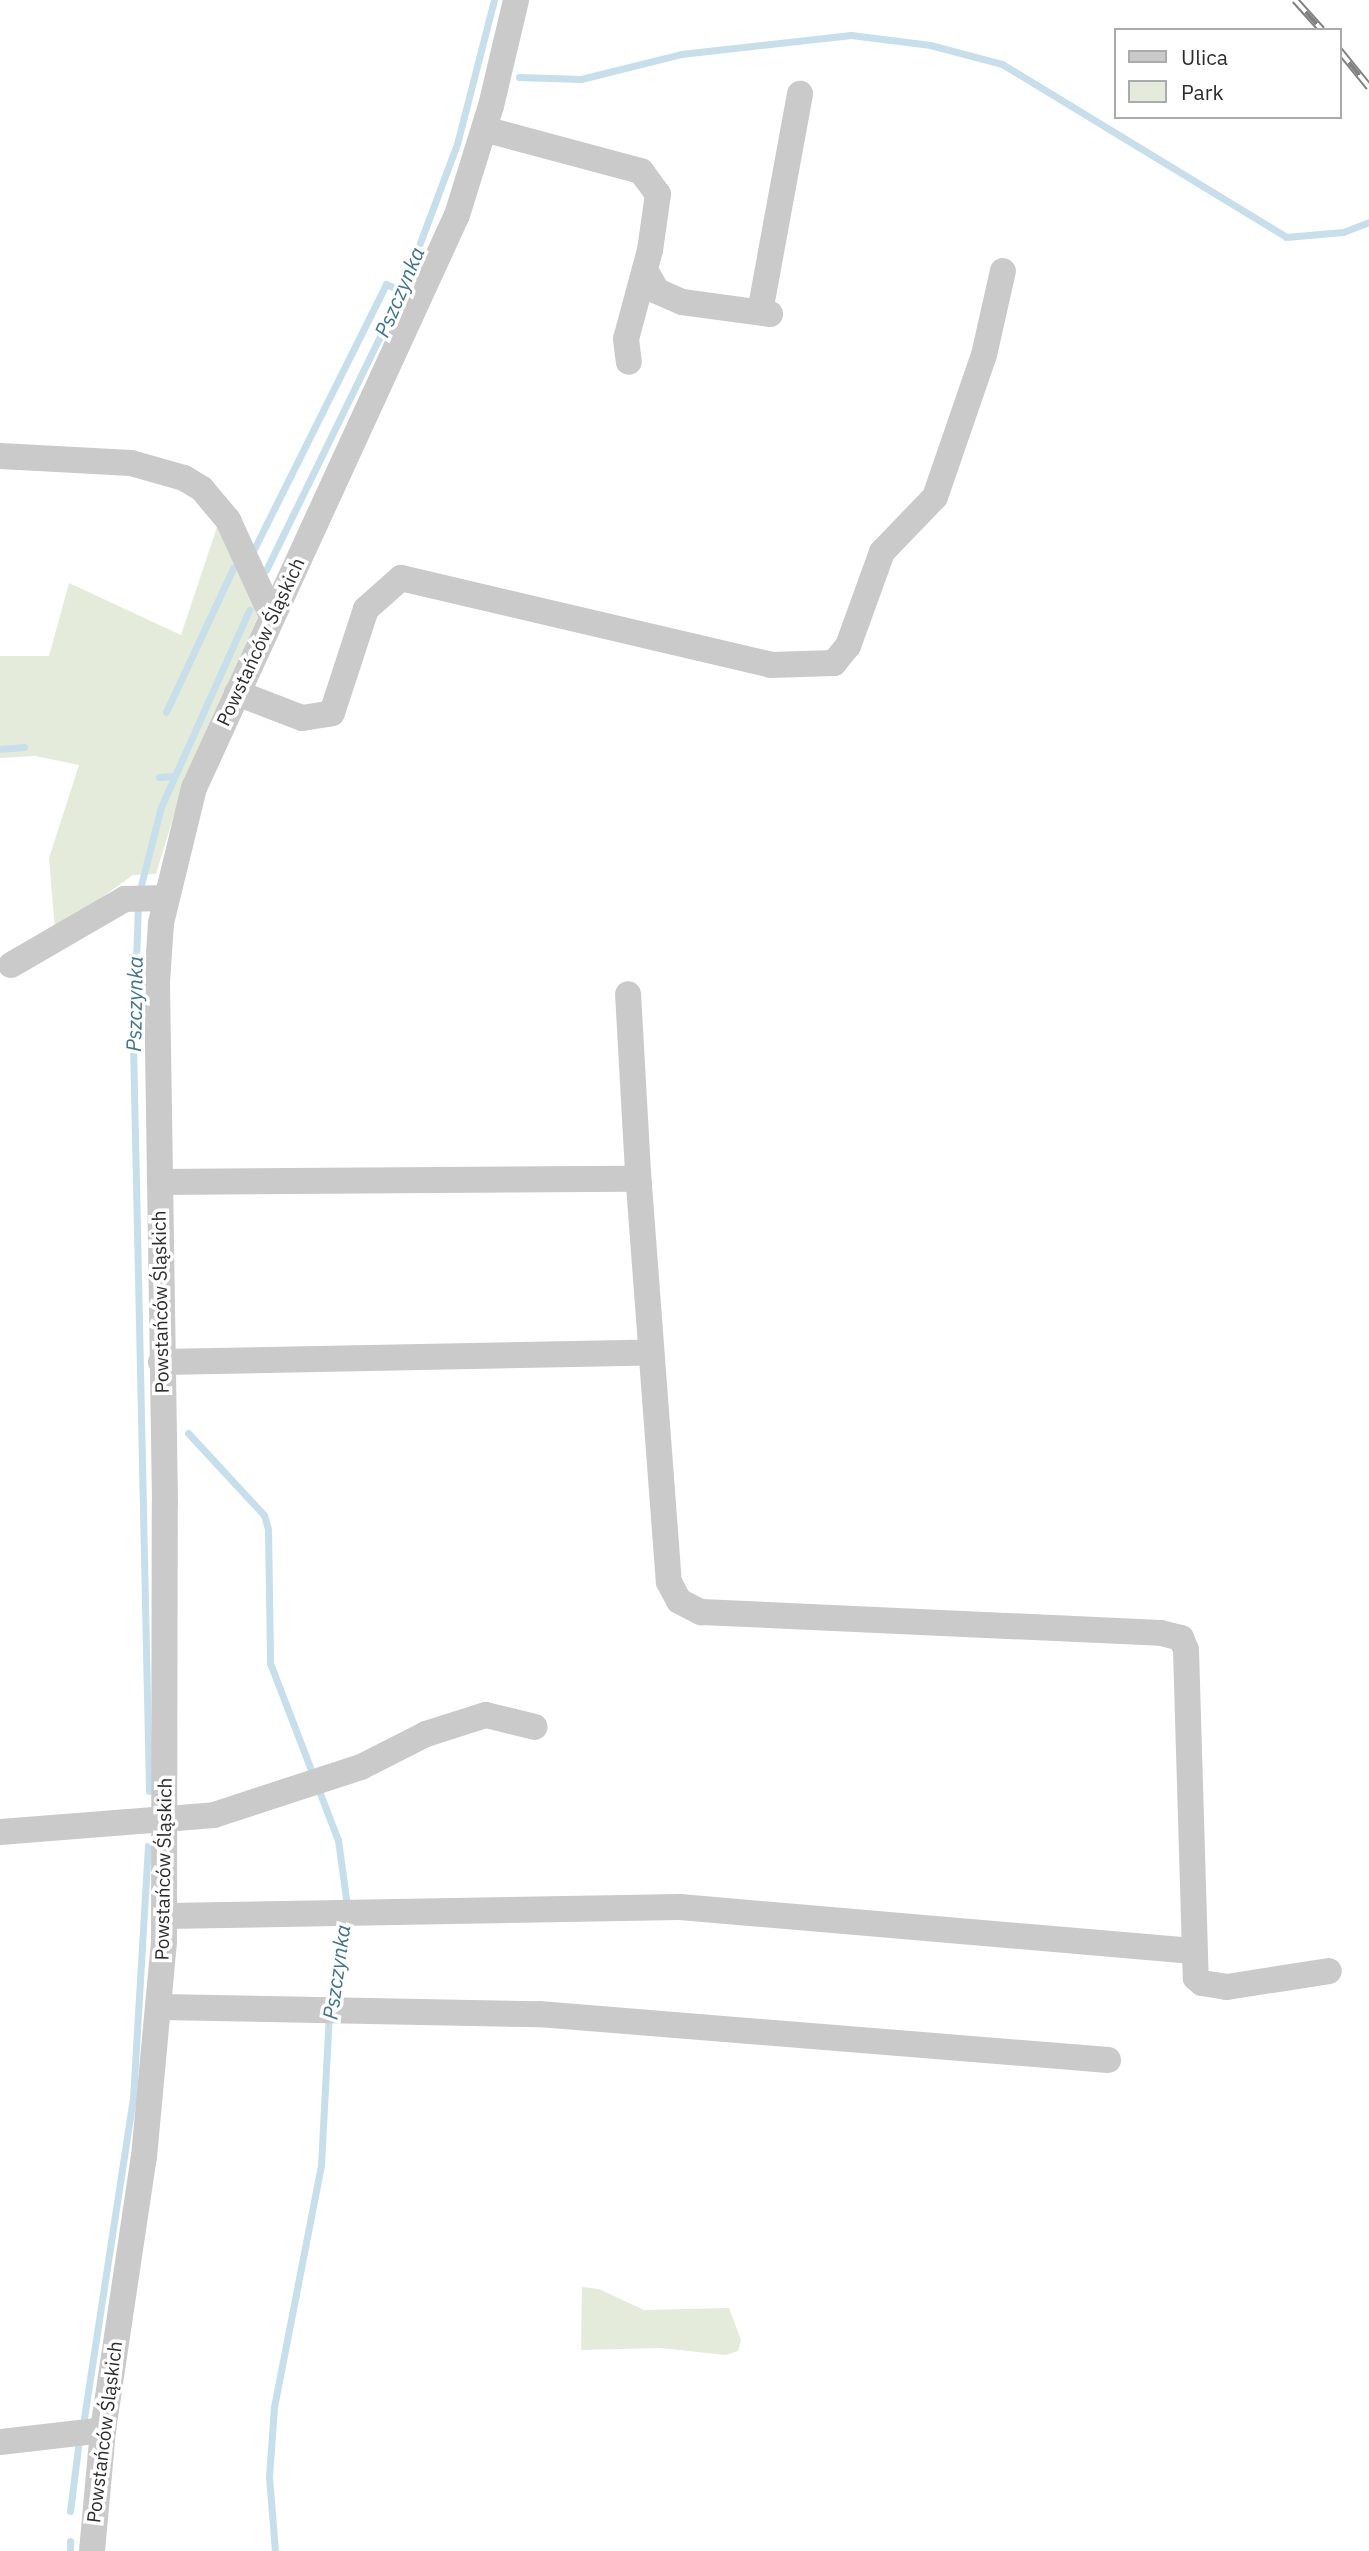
<!DOCTYPE html>
<html>
<head>
<meta charset="utf-8">
<style>
	body { margin:0 }
	#map { position:relative; width:1369px; height:2551px; overflow:hidden; background:#fff; font-family:"IBM Plex Sans",sans-serif }
	div>[style] { position:absolute }
	.green>* { inset:0; background:#e5ebdb }
	.stream>* { height:7px; margin:-3.5px; padding:0 3.5px; transform-origin:3.5px; border-radius:3.5px; background:#c7dfea }
	.minor>* { height:26px; margin:-13px; padding:0 13px; transform-origin:13px; border-radius:13px; background:#cacaca }
	.rail>* { height:8px; margin-top:-4px; transform-origin:0; background:repeating-linear-gradient(90deg,#fff 0 16px,#828282 0 32px); box-sizing:border-box; border-block:2px solid #828282 }
	span { translate:-50% -50%; white-space:nowrap; text-align:center; line-height:1.15; -webkit-text-stroke:7px #fff; paint-order:stroke }
	.street-label { font-size:19px; color:#2d2d2d }
	.water-label { font-size:21px; color:#3d758e; font-style:italic }
	.legend { position:absolute; left:1114px; top:28px; width:228px; height:91px; box-sizing:border-box; background:#fff; border:2px solid #ababab; margin:0; padding:9px 12px; list-style:none; font-size:21px; color:#2d2d2d }
	.legend li { display:flex; align-items:center; gap:14px; height:35px }
	.legend b { width:35px; border:2px solid #ababab }
</style>
</head>
<body>
<div id="map">
	<div class="green">
		<i style="clip-path:polygon(217px 527px,259px 614px,185px 779px,156px 874px,133px 875px,55px 931px,49px 858px,79px 765px,35px 756px,0 758px,0 656px,49px 656px,69px 583px,181px 635px)"></i>
		<i style="clip-path:polygon(582px 2287px,599px 2289px,644px 2310px,729px 2308px,741px 2340px,738px 2351px,726px 2355px,660px 2348px,581px 2350px)"></i>
	</div>
	<div class="stream">
		<i style="left:519px;top:77px;width:62px;rotate:1.8deg"></i>
		<i style="left:581px;top:79px;width:103px;rotate:-14deg"></i>
		<i style="left:681px;top:54px;width:171px;rotate:-6.4deg"></i>
		<i style="left:851px;top:35px;width:80px;rotate:7.2deg"></i>
		<i style="left:930px;top:45px;width:74px;rotate:14.8deg"></i>
		<i style="left:1002px;top:64px;width:333px;rotate:31.3deg"></i>
		<i style="left:1286px;top:237px;width:57px;rotate:-5deg"></i>
		<i style="left:1343px;top:232px;width:28px;rotate:-21deg"></i>
		<i style="left:254px;top:549px;width:296px;rotate:-63.5deg"></i>
		<i style="left:386px;top:284px;width:17px;rotate:24deg"></i>
		<i style="left:266px;top:570px;width:310px;rotate:-64deg"></i>
		<i style="left:402px;top:291px;width:157px;rotate:-69.5deg"></i>
		<i style="left:457px;top:144px;width:149px;rotate:-75.6deg"></i>
		<i style="left:166px;top:712px;width:159px;rotate:-65deg"></i>
		<i style="left:0;top:749px;width:24px;rotate:-5deg"></i>
		<i style="left:159px;top:777px;width:15px;rotate:-4deg"></i>
		<i style="left:139px;top:893px;width:89px;rotate:-75.7deg"></i>
		<i style="left:161px;top:807px;width:216px;rotate:-65.9deg"></i>
		<i style="left:138px;top:904px;width:140px;rotate:92deg"></i>
		<i style="left:133px;top:1044px;width:747px;rotate:88.77deg"></i>
		<i style="left:188px;top:1433px;width:112px;rotate:47.2deg"></i>
		<i style="left:264px;top:1515px;width:15px;rotate:74deg"></i>
		<i style="left:268px;top:1529px;width:134px;rotate:89.1deg"></i>
		<i style="left:270px;top:1663px;width:190px;rotate:69deg"></i>
		<i style="left:338px;top:1840px;width:67px;rotate:82.2deg"></i>
		<i style="left:84px;top:2418px;width:324px;rotate:-81.3deg"></i>
		<i style="left:133px;top:2098px;width:253px;rotate:-86.6deg"></i>
		<i style="left:70px;top:2511px;width:72px;rotate:-82.8deg"></i>
		<i style="left:70px;top:2551px;width:10px;rotate:-90deg"></i>
		<i style="left:275px;top:2551px;width:74px;rotate:-94.6deg"></i>
		<i style="left:269px;top:2477px;width:70px;rotate:-85.9deg"></i>
		<i style="left:274px;top:2407px;width:247px;rotate:-79deg"></i>
		<i style="left:321px;top:2165px;width:174px;rotate:-87deg"></i>
		<i style="left:330px;top:1991px;width:75px;rotate:-77.6deg"></i>
	</div>
	<div class="minor">
		<i style="left:484px;top:129px;width:163px;rotate:15deg"></i>
		<i style="left:641px;top:171px;width:29px;rotate:54deg"></i>
		<i style="left:658px;top:194px;width:57px;rotate:98.1deg"></i>
		<i style="left:650px;top:250px;width:92px;rotate:105.1deg"></i>
		<i style="left:626px;top:339px;width:23px;rotate:83deg"></i>
		<i style="left:645px;top:270px;width:24px;rotate:60deg"></i>
		<i style="left:657px;top:291px;width:27px;rotate:24deg"></i>
		<i style="left:682px;top:302px;width:89px;rotate:7.8deg"></i>
		<i style="left:760px;top:312px;width:222px;rotate:-79.6deg"></i>
		<i style="left:0;top:456px;width:131px;rotate:3.1deg"></i>
		<i style="left:131px;top:463px;width:55px;rotate:15.8deg"></i>
		<i style="left:184px;top:478px;width:21px;rotate:31deg"></i>
		<i style="left:202px;top:489px;width:40px;rotate:50deg"></i>
		<i style="left:228px;top:520px;width:106px;rotate:65.4deg"></i>
		<i style="left:237px;top:693px;width:70px;rotate:21deg"></i>
		<i style="left:302px;top:718px;width:30px;rotate:-9deg"></i>
		<i style="left:332px;top:713px;width:109px;rotate:-71.9deg"></i>
		<i style="left:366px;top:609px;width:47px;rotate:-41.5deg"></i>
		<i style="left:401px;top:578px;width:380px;rotate:13.2deg"></i>
		<i style="left:771px;top:665px;width:63px;rotate:-1.8deg"></i>
		<i style="left:834px;top:663px;width:22px;rotate:-51deg"></i>
		<i style="left:848px;top:646px;width:100px;rotate:-70.1deg"></i>
		<i style="left:882px;top:552px;width:76px;rotate:-46.1deg"></i>
		<i style="left:935px;top:497px;width:150px;rotate:-71deg"></i>
		<i style="left:984px;top:355px;width:86px;rotate:-77.3deg"></i>
		<i style="left:11px;top:965px;width:132px;rotate:-30.1deg"></i>
		<i style="left:125px;top:899px;width:40px;rotate:-1.4deg"></i>
		<i style="left:638px;top:1172px;width:411px;rotate:85.7deg"></i>
		<i style="left:669px;top:1582px;width:21px;rotate:62deg"></i>
		<i style="left:679px;top:1601px;width:25px;rotate:27deg"></i>
		<i style="left:701px;top:1612px;width:460px;rotate:2.6deg"></i>
		<i style="left:1161px;top:1633px;width:21px;rotate:14deg"></i>
		<i style="left:1181px;top:1638px;width:13px;rotate:67deg"></i>
		<i style="left:1186px;top:1650px;width:328px;rotate:88.3deg"></i>
		<i style="left:1196px;top:1978px;width:8px;rotate:40deg"></i>
		<i style="left:1202px;top:1983px;width:25px;rotate:9deg"></i>
		<i style="left:1227px;top:1987px;width:103px;rotate:-8.9deg"></i>
		<i style="left:160px;top:1182px;width:469px;rotate:-0.4deg"></i>
		<i style="left:629px;top:1179px;width:11px;rotate:-38deg"></i>
		<i style="left:638px;top:1172px;width:178px;rotate:-93.2deg"></i>
		<i style="left:161px;top:1362px;width:490px;rotate:-1.1deg"></i>
		<i style="left:0;top:1832px;width:215px;rotate:-4.5deg"></i>
		<i style="left:214px;top:1815px;width:155px;rotate:-18.1deg"></i>
		<i style="left:361px;top:1767px;width:73px;rotate:-26.9deg"></i>
		<i style="left:426px;top:1734px;width:63px;rotate:-17.6deg"></i>
		<i style="left:486px;top:1715px;width:50px;rotate:13.8deg"></i>
		<i style="left:165px;top:1916px;width:515px;rotate:-1deg"></i>
		<i style="left:680px;top:1907px;width:515px;rotate:4.9deg"></i>
		<i style="left:160px;top:2007px;width:379px;rotate:1.1deg"></i>
		<i style="left:539px;top:2014px;width:571px;rotate:4.62deg"></i>
		<i style="left:0;top:2442px;width:104px;rotate:-6.6deg"></i>
		<i style="left:92px;top:2551px;width:121px;rotate:-84.8deg"></i>
		<i style="left:103px;top:2430px;width:276px;rotate:-81.5deg"></i>
		<i style="left:144px;top:2157px;width:217px;rotate:-84.7deg"></i>
		<i style="left:164px;top:1941px;width:438px;rotate:-89.9deg"></i>
		<i style="left:165px;top:1503px;width:521px;rotate:-90.88deg"></i>
		<i style="left:157px;top:982px;width:59px;rotate:-86.1deg"></i>
		<i style="left:161px;top:923px;width:139px;rotate:-76.3deg"></i>
		<i style="left:194px;top:788px;width:630px;rotate:-65.35deg"></i>
		<i style="left:457px;top:215px;width:114px;rotate:-72.7deg"></i>
		<i style="left:491px;top:106px;width:109px;rotate:-76.7deg"></i>
	</div>
	<div class="rail">
		<i style="left:1295px;top:0;width:40px;rotate:48deg"></i>
		<i style="left:1339px;top:50px;width:48px;rotate:51deg"></i>
	</div>
	<div class="street-label">
		<span style="left:261px;top:642px;rotate:-65deg">Powstańców Śląskich</span>
		<span style="left:161px;top:1302px;rotate:-91deg">Powstańców Śląskich</span>
		<span style="left:164px;top:1869px;rotate:-89deg">Powstańców Śląskich</span>
		<span style="left:105px;top:2432px;rotate:-83deg">Powstańców Śląskich</span>
	</div>
	<div class="water-label">
		<span style="left:399px;top:292px;rotate:-67deg">Pszczynka</span>
		<span style="left:134px;top:1004px;rotate:-89deg">Pszczynka</span>
		<span style="left:336px;top:1972px;rotate:-82deg">Pszczynka</span>
	</div>
	<ul class="legend">
	<li><b style="height:9px;background:#cacaca"></b>Ulica</li>
	<li><b style="height:19px;background:#e5ebdb"></b>Park</li>
	</ul>
</div>
</body>
</html>
